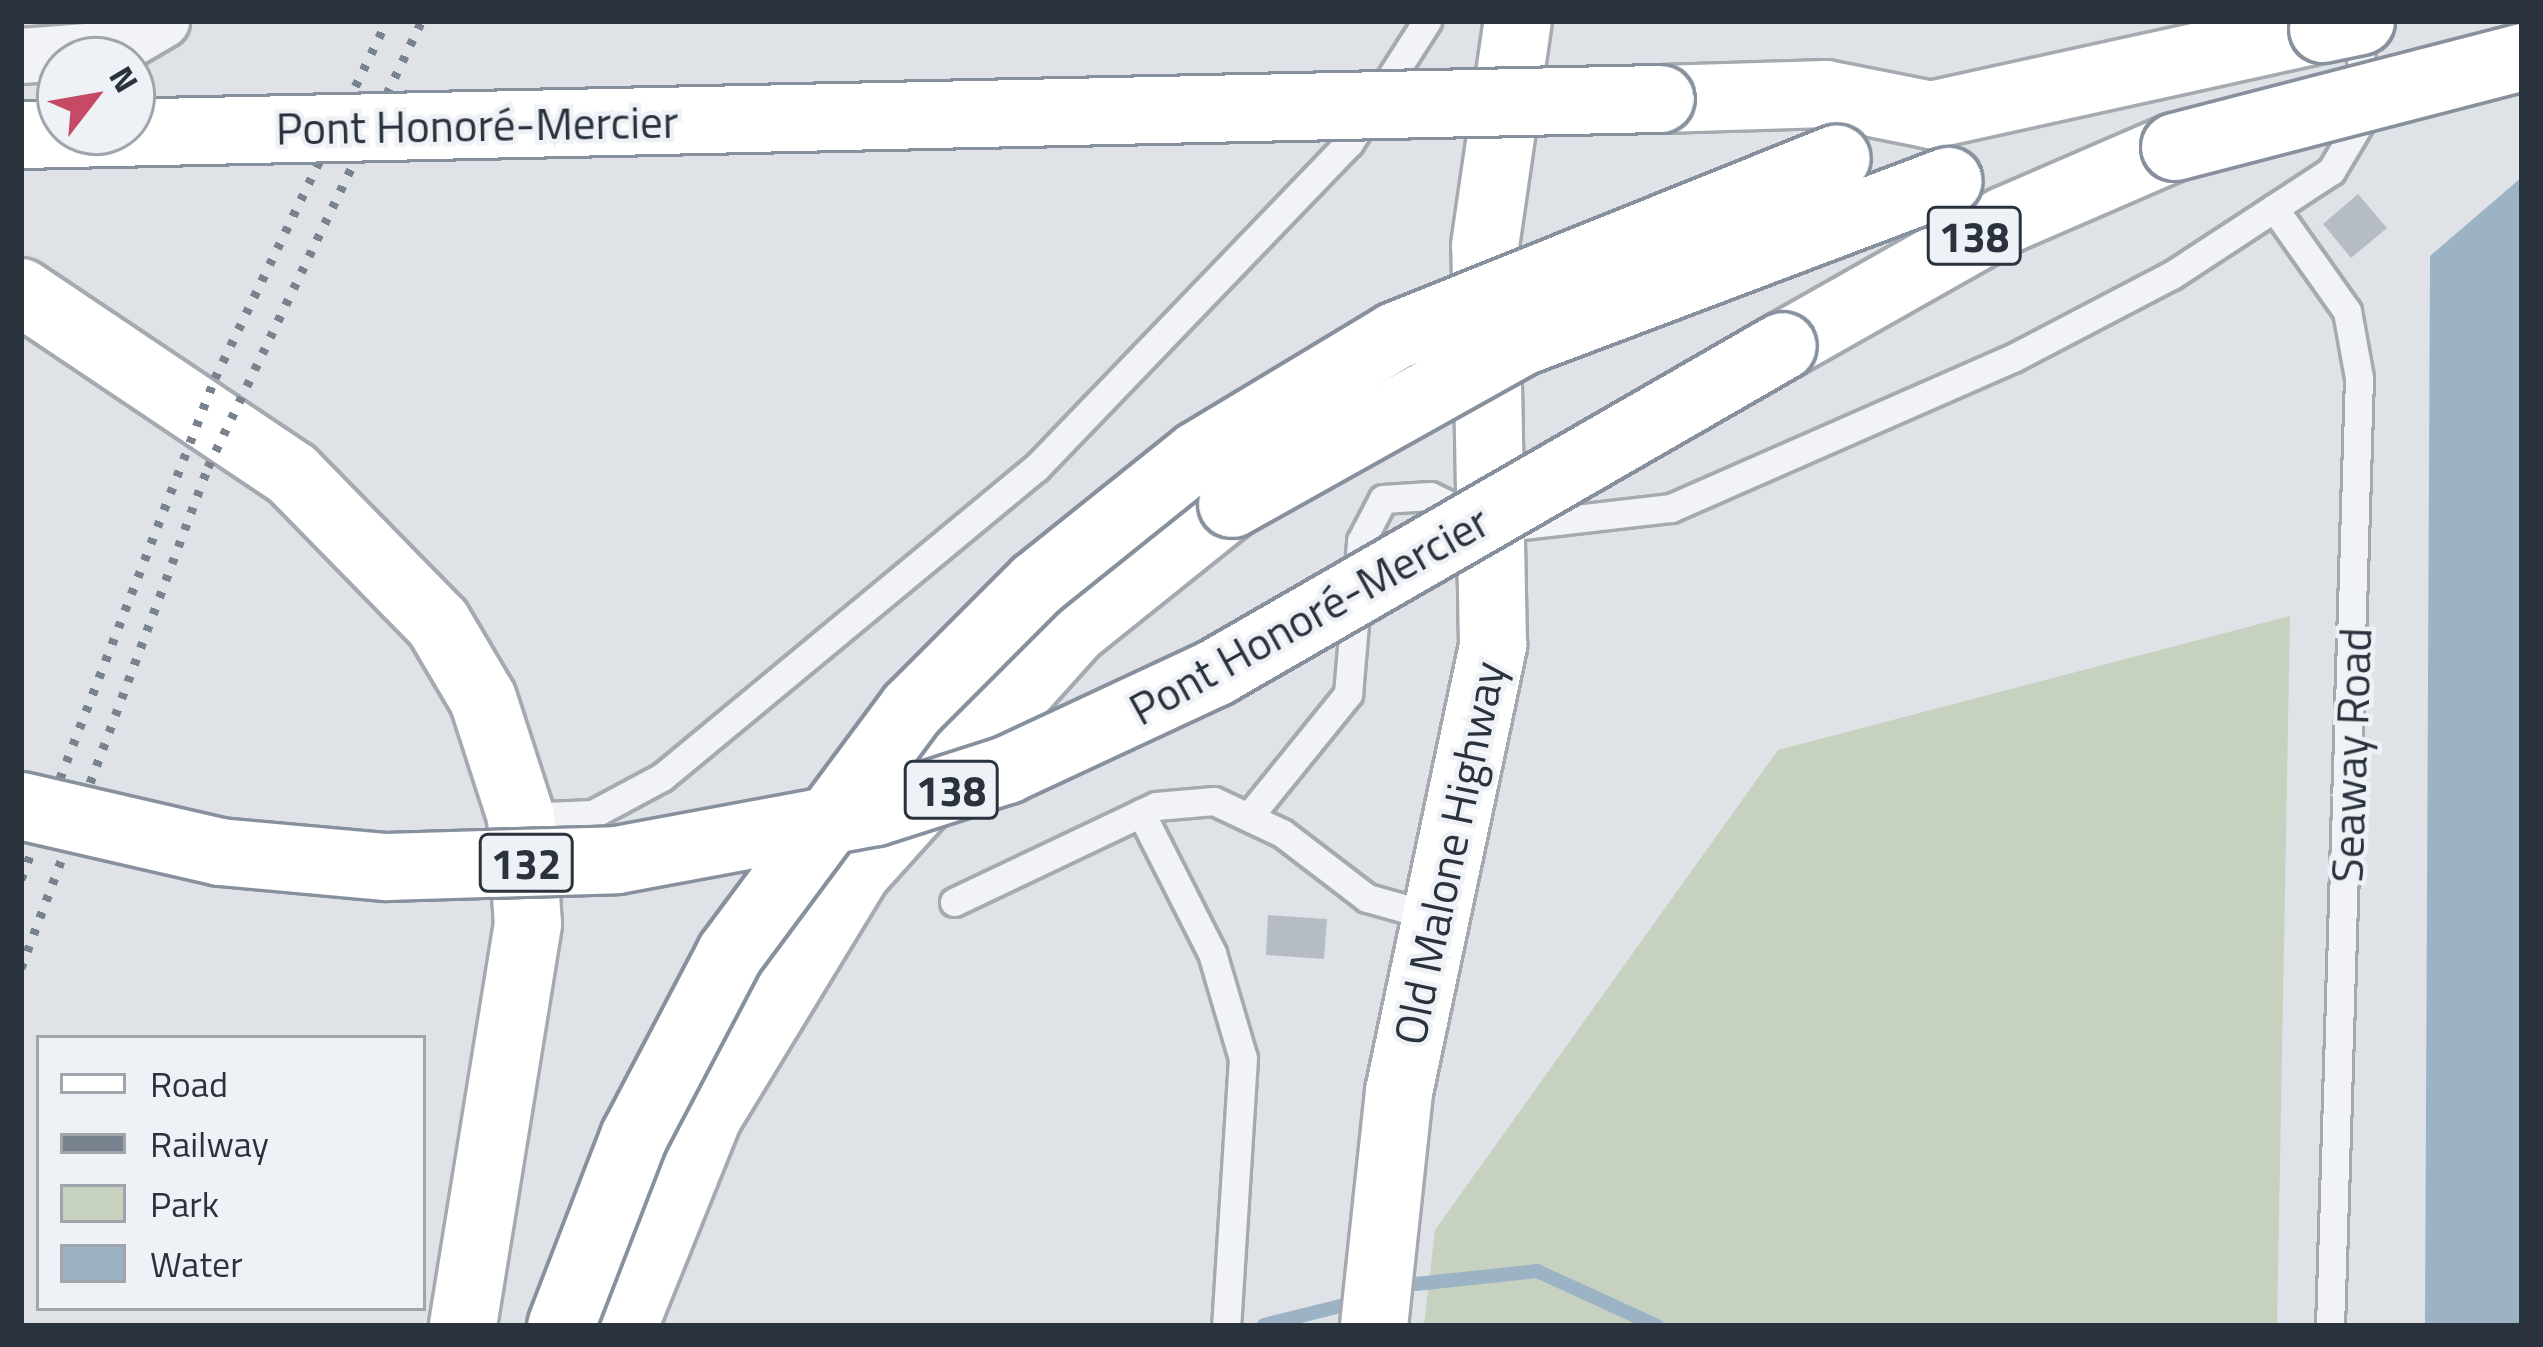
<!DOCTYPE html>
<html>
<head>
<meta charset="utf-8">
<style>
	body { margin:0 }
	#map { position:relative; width:2543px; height:1347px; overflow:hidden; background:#dfe3e7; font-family:"Titillium Web",sans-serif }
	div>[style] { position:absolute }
	.green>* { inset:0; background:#c6d1c0 }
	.water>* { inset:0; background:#9bb3c5 }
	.stream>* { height:14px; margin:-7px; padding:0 7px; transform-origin:7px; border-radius:7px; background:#9bb3c5 }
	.building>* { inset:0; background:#b6bcc4 }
	.roads { filter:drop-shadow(3px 0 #a5aab1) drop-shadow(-3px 0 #a5aab1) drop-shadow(0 3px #a5aab1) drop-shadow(0 -3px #a5aab1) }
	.lane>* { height:27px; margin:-13.5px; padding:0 13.5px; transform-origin:13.5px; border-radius:13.5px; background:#f1f3f6 }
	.street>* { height:54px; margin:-27px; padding:0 27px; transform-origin:27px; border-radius:27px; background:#f1f3f6 }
	.secondary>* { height:66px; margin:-33px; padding:0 33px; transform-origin:33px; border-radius:33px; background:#fff }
	.highway>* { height:66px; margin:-33px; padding:0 33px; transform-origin:33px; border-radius:33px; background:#fff }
	.rail>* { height:9px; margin-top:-4.5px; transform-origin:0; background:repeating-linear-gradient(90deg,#798390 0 6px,transparent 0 18px) }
	.bridges { filter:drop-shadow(3px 0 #87919d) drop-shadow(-3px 0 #87919d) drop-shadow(0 3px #87919d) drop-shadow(0 -3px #87919d) }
	.highway-bridge>* { height:66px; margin:-33px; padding:0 33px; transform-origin:33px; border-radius:33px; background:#fff }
	span { translate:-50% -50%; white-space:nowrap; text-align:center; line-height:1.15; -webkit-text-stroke:9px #eef1f5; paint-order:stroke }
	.shield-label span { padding:3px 9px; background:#eef1f5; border:3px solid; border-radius:9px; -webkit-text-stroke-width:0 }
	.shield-label { font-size:42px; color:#29323d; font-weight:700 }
	.street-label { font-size:45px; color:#29323d }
	.frame { position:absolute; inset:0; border:24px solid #29323d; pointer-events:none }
	.legend { position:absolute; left:36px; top:1035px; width:390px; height:276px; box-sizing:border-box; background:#eef1f5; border:3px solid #9fa5ab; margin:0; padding:15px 21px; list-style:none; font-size:36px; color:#29323d }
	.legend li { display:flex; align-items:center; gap:24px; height:60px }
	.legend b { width:60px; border:3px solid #9fa5ab }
	.north { position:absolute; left:36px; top:36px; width:120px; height:120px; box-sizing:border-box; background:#eef1f5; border:3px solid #9fa5ab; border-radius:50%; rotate:59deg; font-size:33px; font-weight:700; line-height:48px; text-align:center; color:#29323d }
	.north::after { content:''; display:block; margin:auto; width:42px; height:54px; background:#c64a65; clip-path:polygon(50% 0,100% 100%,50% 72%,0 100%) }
</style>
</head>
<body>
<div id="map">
	<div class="green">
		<i style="clip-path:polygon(2290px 616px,2277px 1326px,1424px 1326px,1435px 1230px,1778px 750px)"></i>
	</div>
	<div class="water">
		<i style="clip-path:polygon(2522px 177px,2522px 1326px,2425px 1326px,2430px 256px)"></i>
	</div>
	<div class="stream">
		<i style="left:1416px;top:1284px;width:122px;rotate:-6.1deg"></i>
		<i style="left:1537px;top:1271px;width:132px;rotate:24.6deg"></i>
		<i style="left:1264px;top:1325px;width:83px;rotate:-13.9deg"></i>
	</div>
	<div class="building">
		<i style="clip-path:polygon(2358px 194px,2387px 228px,2351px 258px,2323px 224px)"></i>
		<i style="clip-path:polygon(1268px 915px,1327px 919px,1324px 959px,1266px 955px)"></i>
	</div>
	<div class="roads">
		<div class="lane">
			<i style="left:2274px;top:208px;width:126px;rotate:54.7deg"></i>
			<i style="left:2347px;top:311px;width:68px;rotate:79.8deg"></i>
			<i style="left:2359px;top:378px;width:948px;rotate:91.75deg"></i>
			<i style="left:1141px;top:813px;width:157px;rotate:63.1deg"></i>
			<i style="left:1212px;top:953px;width:109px;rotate:73.6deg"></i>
			<i style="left:1243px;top:1058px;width:269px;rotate:93.6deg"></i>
			<i style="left:1250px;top:815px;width:156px;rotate:-51deg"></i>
			<i style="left:1348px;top:694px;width:154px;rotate:-85.1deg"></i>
			<i style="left:1361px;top:541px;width:47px;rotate:-62.4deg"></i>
			<i style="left:1383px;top:499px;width:47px;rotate:-3.7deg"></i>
			<i style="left:1430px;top:496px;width:74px;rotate:25.5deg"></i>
			<i style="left:1497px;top:528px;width:175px;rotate:-6.6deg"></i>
			<i style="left:1671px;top:508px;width:373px;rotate:-23.7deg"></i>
			<i style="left:2013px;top:358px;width:179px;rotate:-27.6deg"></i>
			<i style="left:2172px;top:275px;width:190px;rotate:-33.2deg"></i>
			<i style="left:2331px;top:171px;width:66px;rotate:-59.2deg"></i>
			<i style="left:2365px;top:114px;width:93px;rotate:-94.3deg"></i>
			<i style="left:521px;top:817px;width:72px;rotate:-2.4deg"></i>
			<i style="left:593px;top:814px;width:78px;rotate:-28.2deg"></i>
			<i style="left:662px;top:777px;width:485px;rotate:-39.6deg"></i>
			<i style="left:1036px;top:468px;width:451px;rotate:-46.1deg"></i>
			<i style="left:1349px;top:143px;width:145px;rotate:-57.4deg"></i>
			<i style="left:954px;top:902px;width:224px;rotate:-25.4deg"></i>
			<i style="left:1156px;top:806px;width:58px;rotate:-4.9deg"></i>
			<i style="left:1214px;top:801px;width:75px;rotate:25.2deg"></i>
			<i style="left:1282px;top:833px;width:107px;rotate:37.4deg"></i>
			<i style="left:1367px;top:898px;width:71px;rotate:15.6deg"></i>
		</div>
		<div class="street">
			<i style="left:21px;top:56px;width:93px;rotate:-4.3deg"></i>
			<i style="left:114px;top:49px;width:56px;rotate:-30.3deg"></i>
		</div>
		<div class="secondary">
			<i style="left:1374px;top:1326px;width:235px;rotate:-83.9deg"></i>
			<i style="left:1399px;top:1092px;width:457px;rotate:-78.1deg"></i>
			<i style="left:1493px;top:645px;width:399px;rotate:-91.1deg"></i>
			<i style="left:1485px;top:246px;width:227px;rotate:-81.7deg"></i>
		</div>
		<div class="highway">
			<i style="left:1661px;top:99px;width:165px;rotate:-1.7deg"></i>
			<i style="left:1826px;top:94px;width:107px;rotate:11.3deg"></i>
			<i style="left:1931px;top:115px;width:401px;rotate:-12.4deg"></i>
			<i style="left:21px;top:292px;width:326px;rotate:33.9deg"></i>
			<i style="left:292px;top:474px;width:209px;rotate:45.6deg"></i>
			<i style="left:438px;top:623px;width:88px;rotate:59.4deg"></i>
			<i style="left:483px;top:699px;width:124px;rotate:72.1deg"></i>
			<i style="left:521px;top:817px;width:107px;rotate:86.3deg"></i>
			<i style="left:528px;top:924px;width:407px;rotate:99.2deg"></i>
			<i style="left:1783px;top:346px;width:256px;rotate:-29.5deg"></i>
			<i style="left:2006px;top:220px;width:184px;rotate:-23.4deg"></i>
			<i style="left:624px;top:1326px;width:225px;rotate:-68.1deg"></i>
			<i style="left:708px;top:1117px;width:287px;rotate:-58.7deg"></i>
			<i style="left:857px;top:872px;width:327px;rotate:-48deg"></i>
			<i style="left:1076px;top:629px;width:200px;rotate:-38.7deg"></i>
		</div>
	</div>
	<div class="rail">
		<i style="left:21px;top:879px;width:537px;rotate:-68.83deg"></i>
		<i style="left:215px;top:378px;width:396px;rotate:-64.3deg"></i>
		<i style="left:21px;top:968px;width:535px;rotate:-69.53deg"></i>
		<i style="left:208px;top:467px;width:495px;rotate:-64.4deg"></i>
	</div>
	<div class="bridges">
		<div class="highway-bridge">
			<i style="left:2323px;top:29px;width:39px;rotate:-12deg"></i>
			<i style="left:21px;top:135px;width:1640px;rotate:-1.26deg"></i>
			<i style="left:2175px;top:147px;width:358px;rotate:-14.5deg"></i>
			<i style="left:1232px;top:504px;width:332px;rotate:-29.2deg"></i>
			<i style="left:1522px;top:342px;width:456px;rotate:-20.7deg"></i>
			<i style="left:21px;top:806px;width:204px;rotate:13deg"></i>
			<i style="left:220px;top:852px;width:167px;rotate:5.2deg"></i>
			<i style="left:386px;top:867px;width:231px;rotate:-1.7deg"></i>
			<i style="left:617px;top:860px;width:263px;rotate:-10.5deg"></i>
			<i style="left:876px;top:812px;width:138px;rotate:-17.8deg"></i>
			<i style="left:1007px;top:770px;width:230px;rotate:-25deg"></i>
			<i style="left:1215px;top:673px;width:655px;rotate:-29.93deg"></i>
			<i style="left:561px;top:1326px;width:203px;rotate:-68.9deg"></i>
			<i style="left:634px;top:1137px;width:207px;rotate:-62.3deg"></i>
			<i style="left:730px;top:954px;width:305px;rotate:-53.4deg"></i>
			<i style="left:912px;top:709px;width:177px;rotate:-45deg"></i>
			<i style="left:1037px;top:584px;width:206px;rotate:-38.7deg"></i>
			<i style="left:1198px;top:455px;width:230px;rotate:-31.1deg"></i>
			<i style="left:1395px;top:336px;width:476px;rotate:-21.9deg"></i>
		</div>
	</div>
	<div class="shield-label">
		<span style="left:1974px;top:236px">138</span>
		<span style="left:951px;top:790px">138</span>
		<span style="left:526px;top:863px">132</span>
	</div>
	<div class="street-label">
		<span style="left:477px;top:125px;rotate:-1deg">Pont Honoré-Mercier</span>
		<span style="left:1309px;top:615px;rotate:-29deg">Pont Honoré-Mercier</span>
		<span style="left:2351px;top:755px;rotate:-88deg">Seaway Road</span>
		<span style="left:1449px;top:853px;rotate:-78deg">Old Malone Highway</span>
	</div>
	<div class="frame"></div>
	<ul class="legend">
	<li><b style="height:15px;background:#fff"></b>Road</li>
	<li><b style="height:15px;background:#798390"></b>Railway</li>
	<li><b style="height:33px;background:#c6d1c0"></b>Park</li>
	<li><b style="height:33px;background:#9bb3c5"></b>Water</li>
	</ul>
	<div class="north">N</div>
</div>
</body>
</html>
